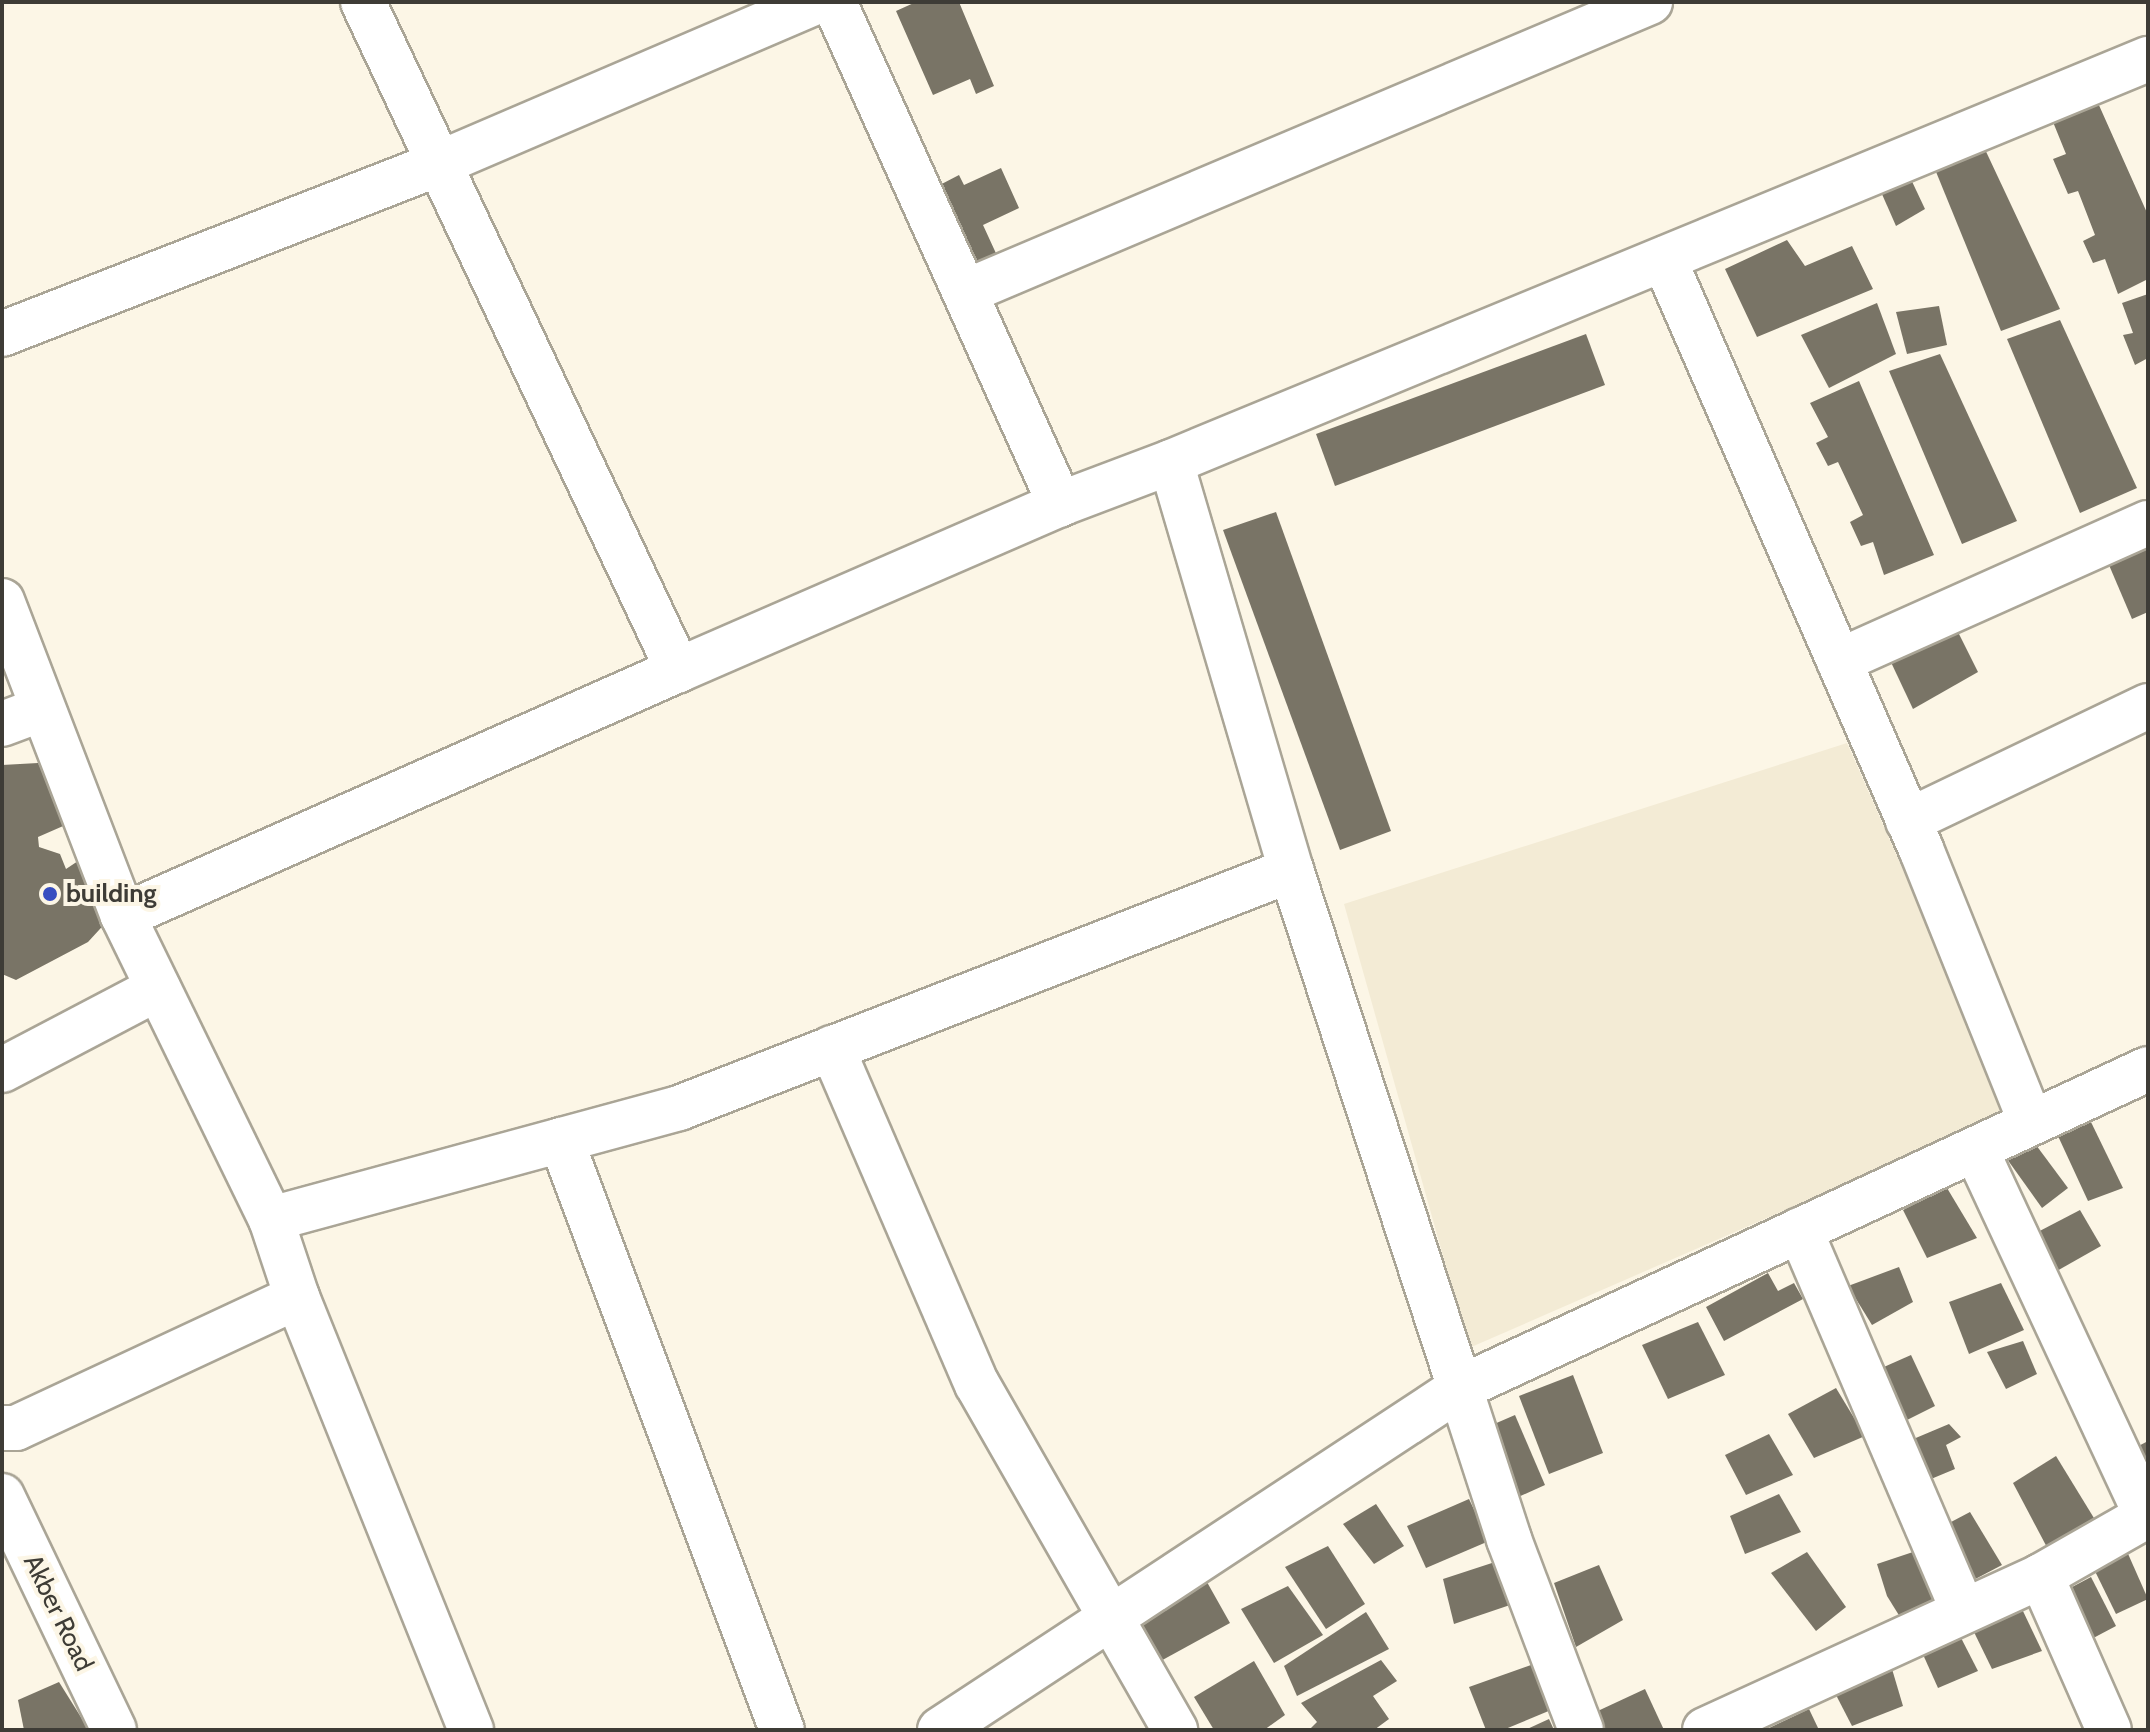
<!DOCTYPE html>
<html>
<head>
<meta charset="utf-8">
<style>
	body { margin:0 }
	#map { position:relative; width:2150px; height:1732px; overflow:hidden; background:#fcf6e6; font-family:Cabin,sans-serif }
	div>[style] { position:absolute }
	.built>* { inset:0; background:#f3ebd5 }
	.building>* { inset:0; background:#797466 }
	.roads { filter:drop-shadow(2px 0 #aaa596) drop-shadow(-2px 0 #aaa596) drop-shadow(0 2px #aaa596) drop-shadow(0 -2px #aaa596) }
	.street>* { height:44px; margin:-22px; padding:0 22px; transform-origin:22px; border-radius:22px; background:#fff }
	.dots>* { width:22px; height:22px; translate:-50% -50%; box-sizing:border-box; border:4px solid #fcf6e6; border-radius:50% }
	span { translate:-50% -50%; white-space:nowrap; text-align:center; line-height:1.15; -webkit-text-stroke:8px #fcf6e6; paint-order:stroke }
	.poi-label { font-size:26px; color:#3e3c36; font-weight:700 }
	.left { translate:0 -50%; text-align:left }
	.street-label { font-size:26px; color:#3e3c36 }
	.frame { position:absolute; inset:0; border:4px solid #3e3c36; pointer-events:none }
</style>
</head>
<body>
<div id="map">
	<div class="built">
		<i style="clip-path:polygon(1847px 743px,2010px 1112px,1469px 1348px,1344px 904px)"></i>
	</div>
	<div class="building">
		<i style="clip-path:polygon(916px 2px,959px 2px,994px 86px,976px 94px,970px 79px,933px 95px,896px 11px)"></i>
		<i style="clip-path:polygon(2098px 103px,2148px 215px,2148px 279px,2118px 294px,2105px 259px,2093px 263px,2083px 241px,2095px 235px,2078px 191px,2068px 194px,2053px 159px,2066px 154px,2053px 122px)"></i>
		<i style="clip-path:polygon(1982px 143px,2060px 309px,2001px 331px,1932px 162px)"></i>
		<i style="clip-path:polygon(1001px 168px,1019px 208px,983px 225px,1000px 262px,975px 274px,934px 188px,959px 175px,964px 185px)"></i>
		<i style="clip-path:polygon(1908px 173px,1925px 209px,1896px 226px,1878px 185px)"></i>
		<i style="clip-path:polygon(1787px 240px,1805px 266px,1852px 246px,1873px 289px,1757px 337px,1725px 269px)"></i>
		<i style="clip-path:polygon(2148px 294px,2148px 358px,2135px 365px,2123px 335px,2133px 333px,2122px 303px)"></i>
		<i style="clip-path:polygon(1877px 303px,1896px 354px,1829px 388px,1801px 335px)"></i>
		<i style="clip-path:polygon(1939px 306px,1947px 345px,1907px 354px,1896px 312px)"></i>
		<i style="clip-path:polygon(2060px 320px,2137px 488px,2080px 513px,2007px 339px)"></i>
		<i style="clip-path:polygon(1586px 334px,1605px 385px,1335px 486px,1316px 434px)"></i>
		<i style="clip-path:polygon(1940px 354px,2017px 521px,1962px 544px,1889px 371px)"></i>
		<i style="clip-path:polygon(1859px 381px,1934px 555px,1884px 575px,1873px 542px,1861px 546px,1850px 522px,1863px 515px,1838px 462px,1828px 466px,1816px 443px,1828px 437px,1810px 403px)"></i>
		<i style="clip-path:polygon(1276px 512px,1391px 831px,1340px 850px,1223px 530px)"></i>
		<i style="clip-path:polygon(2148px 543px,2148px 612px,2132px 619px,2106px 558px)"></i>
		<i style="clip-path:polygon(1958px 632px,1978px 672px,1913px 709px,1889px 658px)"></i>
		<i style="clip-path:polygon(38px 763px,70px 823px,38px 837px,39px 847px,60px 854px,66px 869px,81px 859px,110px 918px,88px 942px,16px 980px,2px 974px,2px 765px)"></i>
		<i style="clip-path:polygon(2090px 1120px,2123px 1188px,2088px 1201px,2058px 1136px)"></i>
		<i style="clip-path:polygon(2036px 1145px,2068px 1188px,2042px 1208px,2007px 1159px)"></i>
		<i style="clip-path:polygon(1947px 1188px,1977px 1238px,1927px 1258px,1903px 1210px)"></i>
		<i style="clip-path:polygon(2080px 1210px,2101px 1246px,2048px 1276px,2028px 1237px)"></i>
		<i style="clip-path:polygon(1899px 1267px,1913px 1302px,1872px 1325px,1848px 1286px)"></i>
		<i style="clip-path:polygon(1768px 1273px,1778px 1291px,1794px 1283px,1803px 1299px,1724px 1341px,1706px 1307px)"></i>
		<i style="clip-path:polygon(2001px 1283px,2024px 1330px,1969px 1354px,1949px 1302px)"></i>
		<i style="clip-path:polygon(1698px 1322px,1725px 1375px,1668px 1399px,1642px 1345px)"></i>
		<i style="clip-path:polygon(2023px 1341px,2037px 1374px,2006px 1389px,1987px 1352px)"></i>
		<i style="clip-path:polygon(1911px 1355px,1935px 1406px,1889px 1429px,1868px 1374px)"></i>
		<i style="clip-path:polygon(1573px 1375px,1603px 1453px,1549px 1474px,1519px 1396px)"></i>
		<i style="clip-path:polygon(1836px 1388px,1865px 1436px,1814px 1458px,1788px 1414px)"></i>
		<i style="clip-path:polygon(1515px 1415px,1545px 1485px,1507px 1502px,1478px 1431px)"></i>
		<i style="clip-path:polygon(1949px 1424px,1961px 1437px,1946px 1445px,1955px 1469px,1919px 1484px,1911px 1440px)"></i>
		<i style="clip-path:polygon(1769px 1434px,1793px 1475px,1746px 1495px,1725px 1455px)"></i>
		<i style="clip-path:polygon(2148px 1441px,2148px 1485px,2131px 1450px)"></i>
		<i style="clip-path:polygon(2056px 1456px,2097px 1523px,2050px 1553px,2013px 1483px)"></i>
		<i style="clip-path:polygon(1779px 1494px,1801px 1532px,1745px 1554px,1730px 1516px)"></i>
		<i style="clip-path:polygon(1469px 1499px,1489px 1541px,1426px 1568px,1407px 1526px)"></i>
		<i style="clip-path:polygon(1376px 1504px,1404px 1546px,1374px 1564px,1343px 1524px)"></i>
		<i style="clip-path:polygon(1970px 1512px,2002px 1565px,1962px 1586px,1934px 1531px)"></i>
		<i style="clip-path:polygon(1328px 1546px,1365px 1604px,1326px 1629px,1285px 1567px)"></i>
		<i style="clip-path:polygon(2125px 1547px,2148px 1599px,2116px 1614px,2091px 1563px)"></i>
		<i style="clip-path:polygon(1916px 1551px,1940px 1602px,1905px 1625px,1887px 1596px,1877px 1564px)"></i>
		<i style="clip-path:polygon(1807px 1552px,1846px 1607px,1816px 1631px,1771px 1573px)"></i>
		<i style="clip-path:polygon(1495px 1562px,1510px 1605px,1454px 1624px,1443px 1579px)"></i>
		<i style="clip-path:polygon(1599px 1565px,1623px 1620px,1576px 1647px,1554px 1583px)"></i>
		<i style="clip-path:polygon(1203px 1575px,1230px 1623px,1157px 1663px,1134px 1619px)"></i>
		<i style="clip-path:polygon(2091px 1577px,2116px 1626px,2082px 1644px,2057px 1595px)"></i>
		<i style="clip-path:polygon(1288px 1586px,1323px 1635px,1274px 1663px,1241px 1609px)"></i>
		<i style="clip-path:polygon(2022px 1609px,2042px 1651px,1992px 1669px,1972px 1628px)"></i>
		<i style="clip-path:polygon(1366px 1612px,1389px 1649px,1297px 1696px,1284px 1666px)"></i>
		<i style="clip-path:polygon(1958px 1632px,1978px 1671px,1938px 1688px,1921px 1650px)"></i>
		<i style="clip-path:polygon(1381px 1660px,1397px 1681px,1373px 1696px,1389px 1719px,1374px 1730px,1309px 1730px,1317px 1722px,1301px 1703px)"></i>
		<i style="clip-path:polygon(1254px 1661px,1285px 1715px,1264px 1730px,1214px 1730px,1194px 1697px)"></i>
		<i style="clip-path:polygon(1531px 1665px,1551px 1710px,1503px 1730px,1486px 1730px,1469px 1687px)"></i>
		<i style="clip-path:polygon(1892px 1669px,1903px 1706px,1852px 1726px,1836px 1695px)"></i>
		<i style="clip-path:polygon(59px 1682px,89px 1730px,24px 1730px,18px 1700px)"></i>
		<i style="clip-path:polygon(1645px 1689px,1664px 1730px,1594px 1730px,1587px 1716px)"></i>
		<i style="clip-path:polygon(1809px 1709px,1819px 1730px,1765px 1730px)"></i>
		<i style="clip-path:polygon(1549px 1719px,1554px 1730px,1525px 1730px)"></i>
	</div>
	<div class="roads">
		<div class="street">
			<i style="left:363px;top:2px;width:739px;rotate:64.75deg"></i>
			<i style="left:678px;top:670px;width:607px;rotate:156.1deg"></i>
			<i style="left:123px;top:916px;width:337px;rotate:64deg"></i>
			<i style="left:271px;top:1219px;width:82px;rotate:71.6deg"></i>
			<i style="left:297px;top:1297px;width:467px;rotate:68.1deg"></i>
			<i style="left:834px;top:2px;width:551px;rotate:65.76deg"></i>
			<i style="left:1664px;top:259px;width:644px;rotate:66.46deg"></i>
			<i style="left:1921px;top:849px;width:295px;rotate:68.1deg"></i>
			<i style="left:965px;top:292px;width:744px;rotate:-22.95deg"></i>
			<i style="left:2px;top:334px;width:470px;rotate:-21.3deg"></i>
			<i style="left:440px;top:163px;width:409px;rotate:-23.2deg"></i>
			<i style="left:1171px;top:462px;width:1057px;rotate:-22.42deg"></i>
			<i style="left:2px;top:601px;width:337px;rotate:69deg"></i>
			<i style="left:1839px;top:661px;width:338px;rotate:-24.1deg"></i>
			<i style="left:2px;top:724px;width:43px;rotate:-20.6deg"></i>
			<i style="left:1908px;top:821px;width:266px;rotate:-25.6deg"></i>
			<i style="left:832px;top:1048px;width:366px;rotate:66.7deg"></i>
			<i style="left:977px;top:1384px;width:399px;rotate:60.2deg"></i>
			<i style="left:2px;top:1070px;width:176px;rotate:-27.7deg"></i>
			<i style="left:561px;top:1140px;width:630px;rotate:69.47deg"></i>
			<i style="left:1976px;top:1150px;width:404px;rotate:65deg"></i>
			<i style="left:271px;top:1219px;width:423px;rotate:-15.2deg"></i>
			<i style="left:679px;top:1108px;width:657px;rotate:-21.25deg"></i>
			<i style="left:1291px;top:870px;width:425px;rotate:-106.4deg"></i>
			<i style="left:1171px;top:462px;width:119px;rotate:159.3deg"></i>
			<i style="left:1060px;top:504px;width:417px;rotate:156.5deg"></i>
			<i style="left:1800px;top:1230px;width:413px;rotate:66.8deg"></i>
			<i style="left:2px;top:1428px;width:14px"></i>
			<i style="left:16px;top:1428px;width:310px;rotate:-25deg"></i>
			<i style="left:2px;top:1496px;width:259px;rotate:64.4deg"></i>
			<i style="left:2041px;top:1576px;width:168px;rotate:66.2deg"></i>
			<i style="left:940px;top:1730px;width:622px;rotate:-33.33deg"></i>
			<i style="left:1460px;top:1388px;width:545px;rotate:-108.07deg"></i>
			<i style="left:1581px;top:1730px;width:204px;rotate:-110.7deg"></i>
			<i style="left:1509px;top:1539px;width:159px;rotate:-108deg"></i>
			<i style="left:1460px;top:1388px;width:758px;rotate:-24.88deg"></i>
			<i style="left:1705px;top:1730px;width:370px;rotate:-24.6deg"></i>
			<i style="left:2041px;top:1576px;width:123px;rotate:-29.7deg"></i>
		</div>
	</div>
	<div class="dots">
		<i style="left:50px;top:894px;background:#384ec0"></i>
	</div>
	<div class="poi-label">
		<span class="left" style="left:66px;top:894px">building</span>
	</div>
	<div class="street-label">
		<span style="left:58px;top:1613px;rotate:64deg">Akber Road</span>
	</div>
	<div class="frame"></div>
</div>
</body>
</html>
